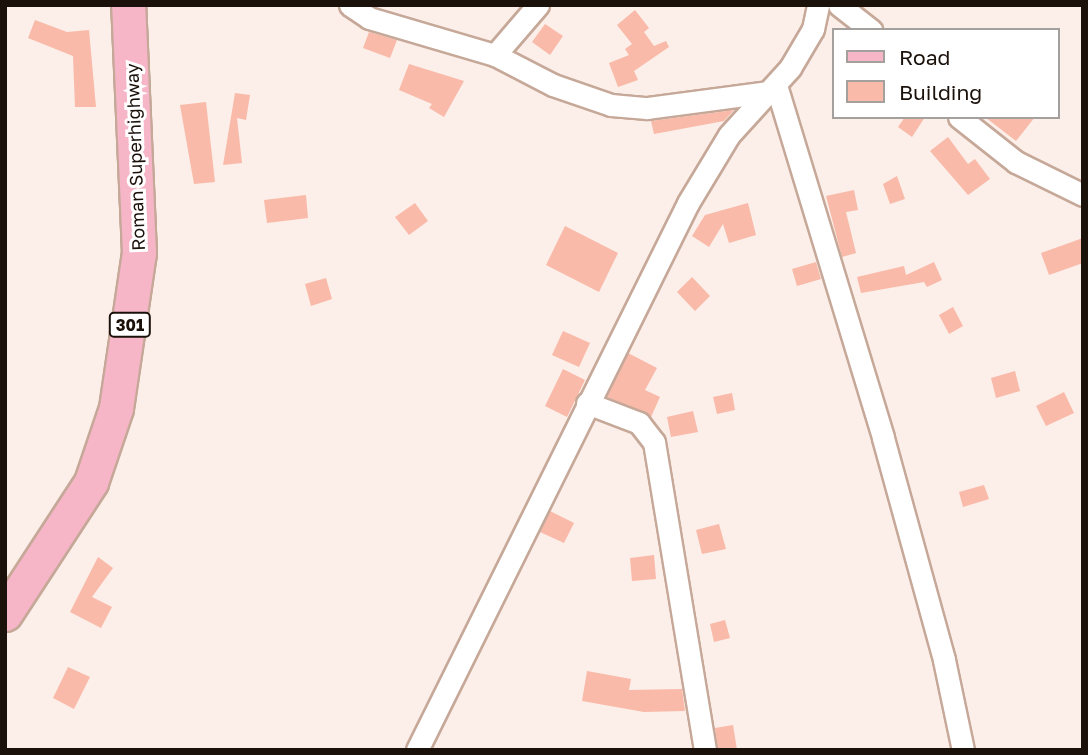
<!DOCTYPE html>
<html>
<head>
<meta charset="utf-8">
<style>
	body { margin:0 }
	#map { position:relative; width:1088px; height:755px; overflow:hidden; background:#fceee8; font-family:"Golos Text",sans-serif }
	div>[style] { position:absolute }
	.building>* { inset:0; background:#f9baa9 }
	.roads { filter:drop-shadow(2px 0 #c6a899) drop-shadow(-2px 0 #c6a899) drop-shadow(0 2px #c6a899) drop-shadow(0 -2px #c6a899) }
	.street>* { height:21px; margin:-10.5px; padding:0 10.5px; transform-origin:10.5px; border-radius:10.5px; background:#fff }
	.primary>* { height:33px; margin:-16.5px; padding:0 16.5px; transform-origin:16.5px; border-radius:16.5px; background:#f6b6c8 }
	span { translate:-50% -50%; white-space:nowrap; text-align:center; line-height:1.15; -webkit-text-stroke:6px #fff; paint-order:stroke }
	.shield-label span { padding:2px 5px; background:#fff; border:2px solid; border-radius:5px; -webkit-text-stroke-width:0 }
	.shield-label { font-size:16px; color:#1b110b; font-weight:700 }
	.street-label { font-size:18px; color:#1b110b }
	.frame { position:absolute; inset:0; border:7px solid #1b110b; pointer-events:none }
	.legend { position:absolute; left:832px; top:28px; width:228px; height:91px; box-sizing:border-box; background:#fff; border:2px solid #a4a09d; margin:0; padding:9px 12px; list-style:none; font-size:21px; color:#1b110b }
	.legend li { display:flex; align-items:center; gap:14px; height:35px }
	.legend b { width:35px; border:2px solid #a4a09d }
</style>
</head>
<body>
<div id="map">
	<div class="building">
		<i style="clip-path:polygon(635px 10px,649px 28px,644px 32px,654px 46px,666px 41px,669px 47px,634px 71px,638px 80px,618px 87px,609px 63px,629px 55px,625px 49px,632px 44px,617px 25px)"></i>
		<i style="clip-path:polygon(35px 20px,67px 32px,89px 30px,96px 107px,75px 107px,73px 56px,28px 38px)"></i>
		<i style="clip-path:polygon(545px 24px,563px 36px,550px 55px,532px 42px)"></i>
		<i style="clip-path:polygon(369px 32px,397px 40px,390px 58px,363px 48px)"></i>
		<i style="clip-path:polygon(409px 64px,464px 81px,444px 117px,429px 108px,432px 104px,399px 90px)"></i>
		<i style="clip-path:polygon(235px 93px,250px 95px,246px 120px,237px 118px,242px 163px,223px 165px)"></i>
		<i style="clip-path:polygon(206px 102px,215px 182px,194px 184px,180px 105px)"></i>
		<i style="clip-path:polygon(734px 110px,724px 121px,654px 134px,651px 121px)"></i>
		<i style="clip-path:polygon(905px 117px,925px 117px,912px 137px,898px 127px)"></i>
		<i style="clip-path:polygon(985px 117px,1035px 117px,1016px 141px)"></i>
		<i style="clip-path:polygon(948px 137px,968px 164px,975px 159px,990px 179px,968px 195px,930px 151px)"></i>
		<i style="clip-path:polygon(897px 176px,905px 199px,890px 204px,883px 184px)"></i>
		<i style="clip-path:polygon(854px 190px,858px 210px,846px 212px,856px 253px,842px 257px,826px 196px)"></i>
		<i style="clip-path:polygon(306px 195px,308px 218px,267px 223px,264px 200px)"></i>
		<i style="clip-path:polygon(415px 203px,428px 221px,409px 235px,395px 217px)"></i>
		<i style="clip-path:polygon(748px 203px,756px 235px,729px 243px,723px 224px,709px 247px,692px 236px,705px 215px)"></i>
		<i style="clip-path:polygon(565px 226px,618px 253px,599px 292px,546px 265px)"></i>
		<i style="clip-path:polygon(1083px 238px,1083px 263px,1049px 275px,1041px 253px)"></i>
		<i style="clip-path:polygon(816px 262px,821px 279px,797px 286px,792px 269px)"></i>
		<i style="clip-path:polygon(934px 262px,942px 280px,927px 287px,924px 282px,861px 293px,857px 277px,904px 266px,906px 275px)"></i>
		<i style="clip-path:polygon(692px 277px,710px 296px,695px 311px,677px 292px)"></i>
		<i style="clip-path:polygon(326px 278px,332px 299px,311px 306px,305px 284px)"></i>
		<i style="clip-path:polygon(953px 307px,963px 326px,949px 334px,939px 315px)"></i>
		<i style="clip-path:polygon(563px 331px,590px 343px,579px 367px,552px 355px)"></i>
		<i style="clip-path:polygon(628px 353px,657px 368px,645px 390px,660px 397px,651px 417px,607px 397px)"></i>
		<i style="clip-path:polygon(563px 369px,585px 380px,567px 417px,545px 406px)"></i>
		<i style="clip-path:polygon(1015px 371px,1020px 391px,996px 398px,991px 378px)"></i>
		<i style="clip-path:polygon(1064px 392px,1074px 413px,1046px 426px,1036px 406px)"></i>
		<i style="clip-path:polygon(732px 393px,735px 410px,717px 414px,713px 397px)"></i>
		<i style="clip-path:polygon(693px 411px,698px 432px,671px 437px,667px 417px)"></i>
		<i style="clip-path:polygon(984px 485px,989px 499px,963px 507px,959px 492px)"></i>
		<i style="clip-path:polygon(550px 511px,574px 523px,564px 543px,540px 532px)"></i>
		<i style="clip-path:polygon(719px 524px,726px 549px,702px 554px,696px 530px)"></i>
		<i style="clip-path:polygon(654px 555px,656px 579px,632px 581px,630px 558px)"></i>
		<i style="clip-path:polygon(98px 557px,113px 568px,92px 597px,112px 607px,101px 628px,70px 612px)"></i>
		<i style="clip-path:polygon(725px 620px,730px 638px,714px 642px,710px 624px)"></i>
		<i style="clip-path:polygon(68px 667px,90px 677px,74px 709px,53px 698px)"></i>
		<i style="clip-path:polygon(587px 671px,631px 679px,629px 690px,682px 689px,685px 711px,644px 712px,582px 701px)"></i>
		<i style="clip-path:polygon(733px 725px,737px 750px,718px 750px,715px 728px)"></i>
	</div>
	<div class="roads">
		<div class="street">
			<i style="left:350px;top:5px;width:23px;rotate:34deg"></i>
			<i style="left:369px;top:18px;width:131px;rotate:16.4deg"></i>
			<i style="left:495px;top:55px;width:65px;rotate:27.3deg"></i>
			<i style="left:553px;top:85px;width:61px;rotate:19deg"></i>
			<i style="left:611px;top:105px;width:36px;rotate:5deg"></i>
			<i style="left:647px;top:108px;width:122px;rotate:-7.5deg"></i>
			<i style="left:839px;top:5px;width:41px;rotate:38deg"></i>
			<i style="left:495px;top:55px;width:66px;rotate:-49.3deg"></i>
			<i style="left:776px;top:85px;width:369px;rotate:73.1deg"></i>
			<i style="left:883px;top:438px;width:230px;rotate:74.6deg"></i>
			<i style="left:944px;top:660px;width:92px;rotate:78.1deg"></i>
			<i style="left:959px;top:117px;width:73px;rotate:38.3deg"></i>
			<i style="left:1016px;top:162px;width:75px;rotate:26.2deg"></i>
			<i style="left:587px;top:403px;width:56px;rotate:21deg"></i>
			<i style="left:639px;top:423px;width:24px;rotate:52deg"></i>
			<i style="left:654px;top:442px;width:312px;rotate:80.6deg"></i>
			<i style="left:417px;top:750px;width:610px;rotate:-63.64deg"></i>
			<i style="left:688px;top:203px;width:79px;rotate:-58.9deg"></i>
			<i style="left:729px;top:135px;width:91px;rotate:-47.7deg"></i>
			<i style="left:790px;top:68px;width:45px;rotate:-59.5deg"></i>
			<i style="left:813px;top:29px;width:25px;rotate:-78deg"></i>
		</div>
		<div class="primary">
			<i style="left:5px;top:614px;width:158px;rotate:-56.9deg"></i>
			<i style="left:91px;top:482px;width:78px;rotate:-71.3deg"></i>
			<i style="left:116px;top:408px;width:157px;rotate:-81.6deg"></i>
			<i style="left:139px;top:253px;width:248px;rotate:-92.5deg"></i>
		</div>
	</div>
	<div class="shield-label">
		<span style="left:130px;top:325px">301</span>
	</div>
	<div class="street-label">
		<span style="left:135px;top:157px;rotate:-92deg">Roman Superhighway</span>
	</div>
	<div class="frame"></div>
	<ul class="legend">
	<li><b style="height:9px;background:#f6b6c8"></b>Road</li>
	<li><b style="height:19px;background:#f9baa9"></b>Building</li>
	</ul>
</div>
</body>
</html>
